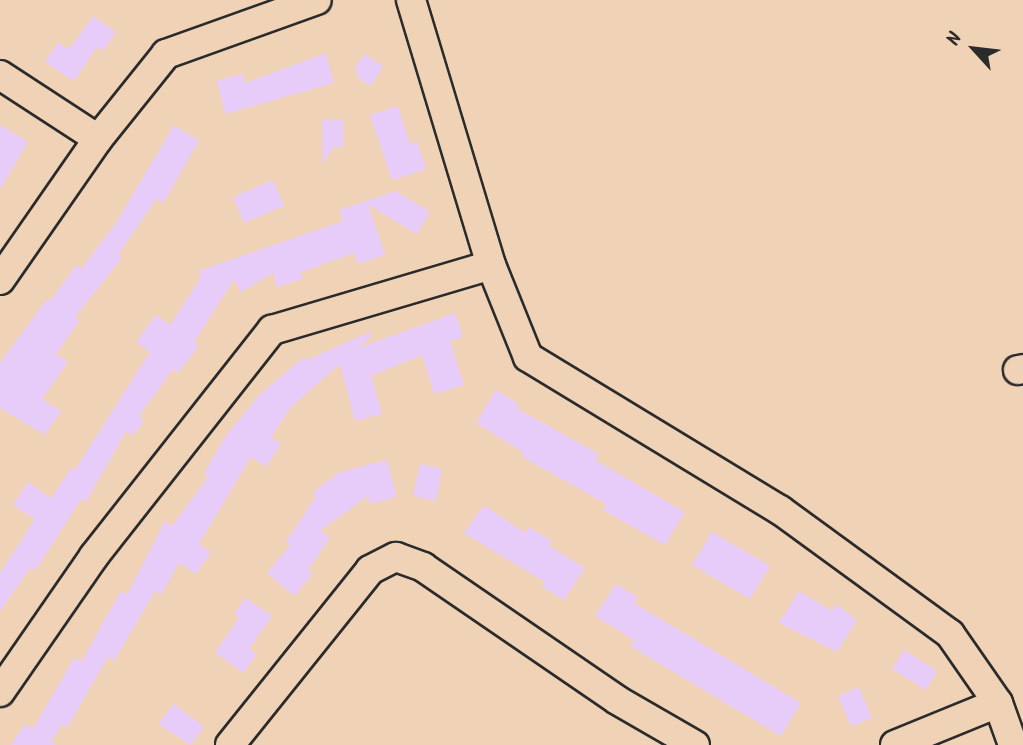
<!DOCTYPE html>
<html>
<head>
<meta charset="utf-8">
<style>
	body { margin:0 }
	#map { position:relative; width:1023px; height:745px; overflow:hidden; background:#f0d3b7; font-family:Kalam,sans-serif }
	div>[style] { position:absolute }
	.building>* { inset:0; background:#e7cbf9 }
	.roads { filter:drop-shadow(2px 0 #2b2b2b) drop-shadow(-2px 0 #2b2b2b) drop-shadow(0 2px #2b2b2b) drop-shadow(0 -2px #2b2b2b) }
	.minor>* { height:28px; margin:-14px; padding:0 14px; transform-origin:14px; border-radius:14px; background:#f0d3b7 }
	span { translate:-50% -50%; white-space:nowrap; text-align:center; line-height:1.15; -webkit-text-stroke:5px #f0d3b7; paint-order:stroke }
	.north { position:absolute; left:939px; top:14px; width:70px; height:70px; -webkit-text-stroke:5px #f0d3b7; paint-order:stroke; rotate:297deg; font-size:19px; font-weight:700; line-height:28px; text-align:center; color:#2b2b2b }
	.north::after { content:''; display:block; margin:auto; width:24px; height:32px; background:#2b2b2b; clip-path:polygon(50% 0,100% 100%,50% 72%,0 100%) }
</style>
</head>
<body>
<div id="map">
	<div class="building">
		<i style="clip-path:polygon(93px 16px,116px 32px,103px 51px,97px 47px,74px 81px,45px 62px,58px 43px,69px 49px)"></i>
		<i style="clip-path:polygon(326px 53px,334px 83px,225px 114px,217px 80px,243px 74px,245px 83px)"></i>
		<i style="clip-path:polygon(364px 54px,383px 66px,371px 86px,359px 79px,355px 68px)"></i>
		<i style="clip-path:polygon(398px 106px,410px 144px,417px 141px,426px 169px,392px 180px,370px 115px)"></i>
		<i style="clip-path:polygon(322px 120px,343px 120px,343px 129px,344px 147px,333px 147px,323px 164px)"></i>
		<i style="clip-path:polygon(0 125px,28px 142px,0 189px)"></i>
		<i style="clip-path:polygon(174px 125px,199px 141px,163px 203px,156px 199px,118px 255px,122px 258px,75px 317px,80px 320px,56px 354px,68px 362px,42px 399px,61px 411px,45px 435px,0 408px,0 363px,48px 298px,51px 300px,76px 265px,81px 269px,116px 223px)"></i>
		<i style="clip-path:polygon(273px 180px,284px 206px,244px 223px,233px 197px)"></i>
		<i style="clip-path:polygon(396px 191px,430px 212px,417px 234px,368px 205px,385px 255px,358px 264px,354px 253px,301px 272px,303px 279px,277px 287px,273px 273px,241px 292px,234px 280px,194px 342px,199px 346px,178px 373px,173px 369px,139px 416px,144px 420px,133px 436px,126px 431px,86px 502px,81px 499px,36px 570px,31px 567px,0 611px,0 573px,35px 519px,13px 505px,28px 482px,51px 498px,71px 468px,74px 471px,150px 352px,136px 342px,156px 315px,170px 325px,201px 277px,198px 271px,343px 221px,339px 210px)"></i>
		<i style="clip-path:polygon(455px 313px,463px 337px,450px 341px,464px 385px,434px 394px,422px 355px,371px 376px,382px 414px,355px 421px,340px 364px,291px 407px,271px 437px,281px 444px,266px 467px,251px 457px,199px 544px,211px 552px,196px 574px,179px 563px,161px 595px,155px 591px,114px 661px,108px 657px,67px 728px,62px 725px,51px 741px,56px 745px,11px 745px,25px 724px,33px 729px,74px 658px,81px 662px,121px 591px,127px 595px,165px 521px,172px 526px,208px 477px,204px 474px,224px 438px,260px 394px,304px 357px,307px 360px,370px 332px,372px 336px,358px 348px)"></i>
		<i style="clip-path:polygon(496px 390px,519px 404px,516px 408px,599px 454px,595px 460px,685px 512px,665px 545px,603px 510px,606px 504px,521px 456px,523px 452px,476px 423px)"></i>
		<i style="clip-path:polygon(387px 460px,397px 497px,370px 504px,368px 496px,320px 531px,330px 537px,308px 571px,313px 574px,294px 596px,267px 573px,290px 545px,286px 542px,316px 496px,313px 492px,340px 472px)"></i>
		<i style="clip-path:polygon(420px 464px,442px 469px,436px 501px,413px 496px)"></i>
		<i style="clip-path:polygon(484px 505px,525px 533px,529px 527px,552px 541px,549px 546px,585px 568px,564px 600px,542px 587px,545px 582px,464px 533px)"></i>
		<i style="clip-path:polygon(712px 532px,770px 566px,750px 599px,692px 565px)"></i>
		<i style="clip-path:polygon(616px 584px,638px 597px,634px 603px,801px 703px,781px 736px,630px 646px,634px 640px,595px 616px)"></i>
		<i style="clip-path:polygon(799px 591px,832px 611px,836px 604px,857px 620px,837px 652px,779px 623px)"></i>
		<i style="clip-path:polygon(245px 598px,272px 616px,249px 649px,257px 654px,243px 673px,215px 652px,239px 618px,234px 614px)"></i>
		<i style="clip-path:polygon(904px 650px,937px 671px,926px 690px,892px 669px)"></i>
		<i style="clip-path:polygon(859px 687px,872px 718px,851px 726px,838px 696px)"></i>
		<i style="clip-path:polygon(174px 704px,204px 727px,191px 745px,158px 724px)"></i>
	</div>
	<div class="roads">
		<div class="minor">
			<i style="left:411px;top:0;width:277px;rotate:73.2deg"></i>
			<i style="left:491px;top:265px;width:99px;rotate:68.1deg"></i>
			<i style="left:528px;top:357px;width:295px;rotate:31.3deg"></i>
			<i style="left:780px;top:510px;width:210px;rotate:36.1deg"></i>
			<i style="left:950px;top:634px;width:84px;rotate:55.2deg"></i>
			<i style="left:998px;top:703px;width:45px;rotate:70.3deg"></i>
			<i style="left:0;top:75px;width:117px;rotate:33.1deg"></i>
			<i style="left:0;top:280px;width:172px;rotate:-55.2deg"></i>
			<i style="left:98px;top:139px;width:109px;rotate:-51.3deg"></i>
			<i style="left:166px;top:54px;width:160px;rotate:-19.7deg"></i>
			<i style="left:1018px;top:370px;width:5px;rotate:-11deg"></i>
			<i style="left:0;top:692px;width:165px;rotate:-55.3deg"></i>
			<i style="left:94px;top:556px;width:288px;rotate:-51.8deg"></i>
			<i style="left:272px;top:330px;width:228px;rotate:-16.5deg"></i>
			<i style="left:230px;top:745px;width:224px;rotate:-51.3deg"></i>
			<i style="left:370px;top:570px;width:29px;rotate:-27deg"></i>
			<i style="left:396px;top:557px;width:29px;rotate:20deg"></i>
			<i style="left:423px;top:567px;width:235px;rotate:34.4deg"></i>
			<i style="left:617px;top:700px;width:90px;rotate:30deg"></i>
			<i style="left:895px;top:745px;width:111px;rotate:-22.2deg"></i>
		</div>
	</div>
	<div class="north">N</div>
</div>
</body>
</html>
